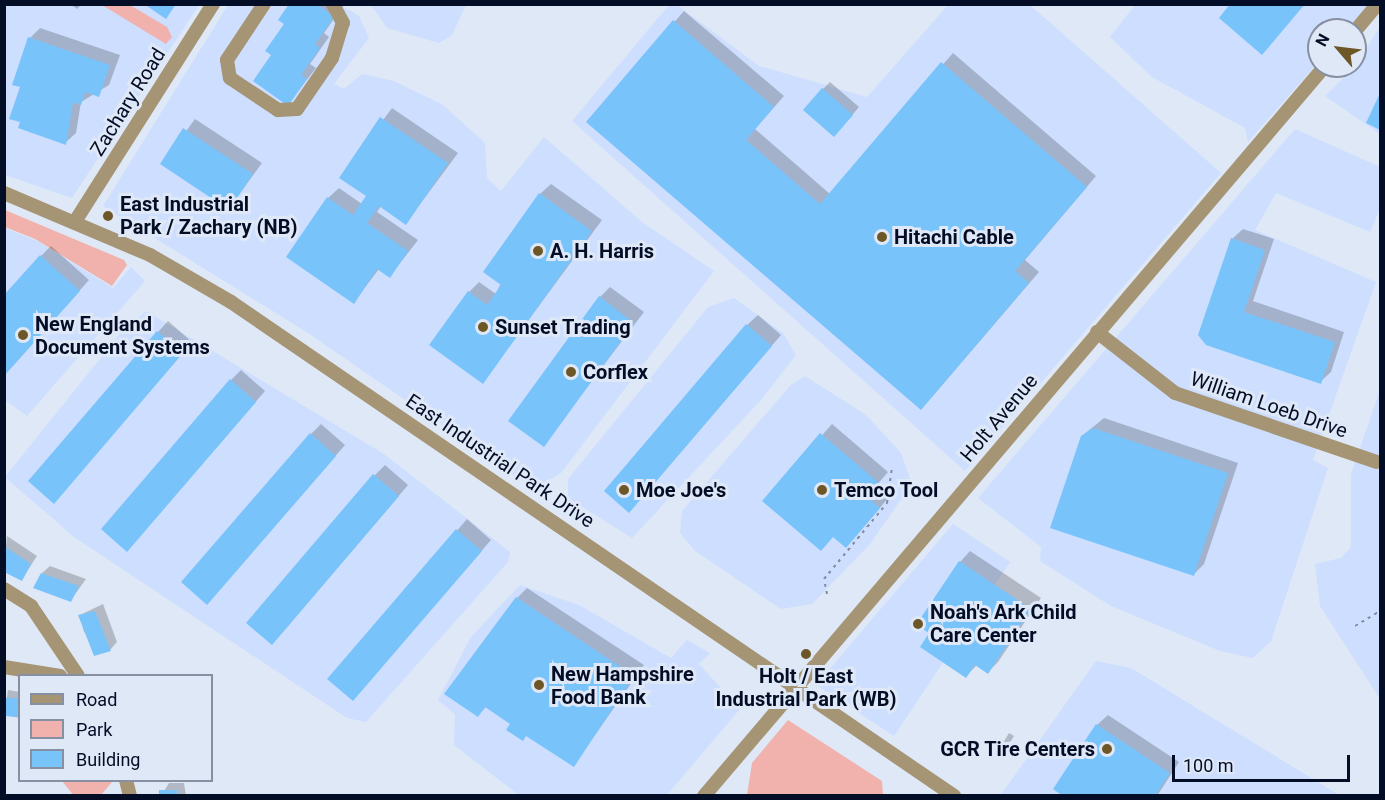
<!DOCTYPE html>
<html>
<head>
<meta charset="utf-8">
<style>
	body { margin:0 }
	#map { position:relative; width:1385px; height:800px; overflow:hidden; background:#dfe8f6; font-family:Roboto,sans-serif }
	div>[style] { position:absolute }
	.built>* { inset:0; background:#cddefe }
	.green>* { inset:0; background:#f1b2ae }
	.shadow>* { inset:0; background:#0003 }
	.building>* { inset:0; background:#79c3fb }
	.path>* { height:2px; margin-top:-1px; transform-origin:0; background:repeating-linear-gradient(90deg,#838c9f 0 3px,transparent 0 7.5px) }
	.minor>* { height:14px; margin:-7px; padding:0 7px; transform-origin:7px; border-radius:7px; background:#a69575 }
	.dots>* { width:16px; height:16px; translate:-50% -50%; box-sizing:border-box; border:3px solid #dfe8f6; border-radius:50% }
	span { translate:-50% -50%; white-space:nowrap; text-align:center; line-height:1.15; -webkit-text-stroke:6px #dfe8f6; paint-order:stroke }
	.street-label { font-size:20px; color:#030d26 }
	.poi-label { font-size:20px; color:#030d26; font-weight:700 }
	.left { translate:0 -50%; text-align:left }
	.right { translate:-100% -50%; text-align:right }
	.frame { position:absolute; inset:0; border:6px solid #030d26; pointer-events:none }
	.legend { position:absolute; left:18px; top:674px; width:195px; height:108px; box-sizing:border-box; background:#dfe8f6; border:2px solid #8790a3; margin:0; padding:8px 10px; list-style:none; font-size:18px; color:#030d26 }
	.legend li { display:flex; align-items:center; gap:12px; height:30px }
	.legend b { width:30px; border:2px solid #8790a3 }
	.north { position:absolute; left:1307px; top:18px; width:60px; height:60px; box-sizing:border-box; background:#dfe8f6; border:2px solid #8790a3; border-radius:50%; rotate:298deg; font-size:16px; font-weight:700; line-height:24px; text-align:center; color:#030d26 }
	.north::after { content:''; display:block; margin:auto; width:21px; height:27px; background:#6e5727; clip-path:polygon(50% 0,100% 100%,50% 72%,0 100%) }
	.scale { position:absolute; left:1172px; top:755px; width:178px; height:27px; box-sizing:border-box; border:3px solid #030d26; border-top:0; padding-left:8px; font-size:18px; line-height:21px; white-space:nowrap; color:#030d26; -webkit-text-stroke:4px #dfe8f6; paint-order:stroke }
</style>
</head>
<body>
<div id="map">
	<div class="built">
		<i style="clip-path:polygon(5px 5px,199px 5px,72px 198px,5px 175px)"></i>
		<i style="clip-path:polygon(228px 5px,341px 5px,359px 16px,369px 38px,334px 84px,344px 89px,362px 74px,394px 81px,443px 105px,485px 143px,487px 178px,501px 191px,544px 137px,642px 222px,714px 271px,561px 473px,533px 488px,308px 333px,103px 206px)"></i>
		<i style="clip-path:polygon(371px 5px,466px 5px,452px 35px,439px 43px,387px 28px)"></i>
		<i style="clip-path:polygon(669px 5px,677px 5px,759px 66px,867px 97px,948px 5px,1030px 5px,1221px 173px,965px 471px,572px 121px)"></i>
		<i style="clip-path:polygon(1135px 5px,1369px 5px,1346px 30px,1319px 30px,1319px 61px,1248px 142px,1245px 128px,1152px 77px,1110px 37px)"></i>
		<i style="clip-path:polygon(1380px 27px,1380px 134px,1325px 96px,1355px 66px)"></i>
		<i style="clip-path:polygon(1295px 129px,1380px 167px,1380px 209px,1370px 232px,1276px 193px,1255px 230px,1376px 282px,1313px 460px,1328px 468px,1271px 641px,1253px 658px,1220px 651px,1111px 606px,1040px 561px,1041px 547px,978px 498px)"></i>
		<i style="clip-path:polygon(5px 228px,39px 242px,113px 288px,131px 267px,145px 281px,27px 416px,5px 400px)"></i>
		<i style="clip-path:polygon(734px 298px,783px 333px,796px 355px,760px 401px,632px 538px,568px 498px,568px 479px,708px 307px)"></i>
		<i style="clip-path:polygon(146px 311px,384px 454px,510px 552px,508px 562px,366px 722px,347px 718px,74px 537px,5px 477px,119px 335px)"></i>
		<i style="clip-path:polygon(805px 376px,866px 415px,901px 453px,912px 484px,870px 544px,812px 604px,781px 609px,695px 551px,680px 533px,682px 511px,790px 386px)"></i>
		<i style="clip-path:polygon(1380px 390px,1380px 699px,1320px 606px,1315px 564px,1341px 558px,1351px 547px,1351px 474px)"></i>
		<i style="clip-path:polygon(953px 524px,1010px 562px,894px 736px,816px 685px)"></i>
		<i style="clip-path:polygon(520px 585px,579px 605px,671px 658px,687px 640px,710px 653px,699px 664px,740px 709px,667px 795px,520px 796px,454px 745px,455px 714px,438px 700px,471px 637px)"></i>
		<i style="clip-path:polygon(1096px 661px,1131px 668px,1339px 795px,1000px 796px)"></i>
	</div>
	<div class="green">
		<i style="clip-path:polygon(102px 5px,130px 5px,167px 27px,172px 37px,166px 44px)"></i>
		<i style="clip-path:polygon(5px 210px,124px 260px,127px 265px,112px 286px,35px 239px,5px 227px)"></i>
		<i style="clip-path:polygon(788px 720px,882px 781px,883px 795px,747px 795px,752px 763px)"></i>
		<i style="clip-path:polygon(62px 781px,111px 780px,112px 782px,101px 795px,74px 796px)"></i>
	</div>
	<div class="shadow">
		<i style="clip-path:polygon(70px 4px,82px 4px,77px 9px)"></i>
		<i style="clip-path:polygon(291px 4px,343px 6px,324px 33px,329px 37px,310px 64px,316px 68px,288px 104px,273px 55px)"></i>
		<i style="clip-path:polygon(684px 11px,784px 96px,755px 129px,830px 194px,953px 53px,1096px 176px,1025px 260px,1039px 272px,931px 398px,588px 121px)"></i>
		<i style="clip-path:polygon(40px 28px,120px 55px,109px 85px,81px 102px,76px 133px,65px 143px,21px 86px,30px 38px)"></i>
		<i style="clip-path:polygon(830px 82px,859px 107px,841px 128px,823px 89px)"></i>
		<i style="clip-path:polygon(392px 108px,458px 153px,406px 223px,381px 206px,377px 212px,418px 240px,390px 276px,379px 269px,354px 302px,328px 198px,339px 188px,362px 204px,368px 196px,341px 177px)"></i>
		<i style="clip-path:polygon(195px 119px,262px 163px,229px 208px,162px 164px)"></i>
		<i style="clip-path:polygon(551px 184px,602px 220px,483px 382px,469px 292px,479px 282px,496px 294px,540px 194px)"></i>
		<i style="clip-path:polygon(1243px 229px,1274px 239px,1253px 301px,1344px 332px,1331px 372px,1320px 382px,1207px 344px,1232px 239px)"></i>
		<i style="clip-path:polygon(51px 246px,89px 280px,10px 369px,41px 256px)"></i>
		<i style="clip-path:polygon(610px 287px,644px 312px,543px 445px,600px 297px)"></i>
		<i style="clip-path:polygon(758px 315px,781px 335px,639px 501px,747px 325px)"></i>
		<i style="clip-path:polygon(168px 321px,192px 342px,64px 491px,158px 332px)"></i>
		<i style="clip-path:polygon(241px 370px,265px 391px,137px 539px,231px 380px)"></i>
		<i style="clip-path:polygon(1104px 418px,1238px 463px,1204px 564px,1193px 575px,1082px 436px)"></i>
		<i style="clip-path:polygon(321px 424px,345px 445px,217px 592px,311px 434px)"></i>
		<i style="clip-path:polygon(832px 424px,888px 472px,876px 486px,889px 497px,856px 536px,833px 535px,764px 501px)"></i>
		<i style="clip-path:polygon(385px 465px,408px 485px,282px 633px,375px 475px)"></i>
		<i style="clip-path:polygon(467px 519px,491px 540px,353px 699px,329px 679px)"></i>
		<i style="clip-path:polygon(7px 536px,37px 556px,22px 579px,4px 567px)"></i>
		<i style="clip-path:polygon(970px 551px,1041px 598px,998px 662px,988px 672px,977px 665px,966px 676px,931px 633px,960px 562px)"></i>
		<i style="clip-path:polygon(50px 566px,86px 579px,71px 600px,42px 573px)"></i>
		<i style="clip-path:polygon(527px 588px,644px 665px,574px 765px,487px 706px,478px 715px,517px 598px)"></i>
		<i style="clip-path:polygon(103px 604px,117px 642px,110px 650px,84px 632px,80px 615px)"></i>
		<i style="clip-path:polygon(8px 690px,20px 692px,20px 718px,4px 715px)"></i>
		<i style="clip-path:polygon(1108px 715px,1179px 762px,1157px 796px,1065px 796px,1097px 725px)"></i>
		<i style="clip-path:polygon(1009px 733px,1014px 736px,1008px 746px,1003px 743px)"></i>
		<i style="clip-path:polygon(169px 783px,184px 783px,186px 796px,161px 796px)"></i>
	</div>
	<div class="building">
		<i style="clip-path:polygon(144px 4px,176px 4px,166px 19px)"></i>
		<i style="clip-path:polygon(289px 4px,317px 4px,334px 17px,315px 44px,320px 48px,301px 75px,307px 79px,288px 106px,253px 81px,271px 55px,265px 51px,284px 24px,278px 20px)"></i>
		<i style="clip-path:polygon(1230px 4px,1305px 4px,1262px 55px,1219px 18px)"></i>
		<i style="clip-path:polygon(673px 20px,774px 107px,746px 140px,820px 204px,941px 62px,1087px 187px,1015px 271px,1029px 283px,921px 410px,586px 122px)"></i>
		<i style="clip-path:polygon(28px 37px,110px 65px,99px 97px,85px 92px,81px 105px,73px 102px,66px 145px,18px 128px,20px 122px,9px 119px,20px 87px,12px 85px)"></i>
		<i style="clip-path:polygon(822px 88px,853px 115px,834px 137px,803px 110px)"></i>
		<i style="clip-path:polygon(1380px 93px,1380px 130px,1366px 123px)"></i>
		<i style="clip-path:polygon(380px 117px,448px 163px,406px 225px,379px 206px,367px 223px,408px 251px,390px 278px,377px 269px,354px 304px,286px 257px,327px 197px,353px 215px,366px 196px,339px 178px)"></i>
		<i style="clip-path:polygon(183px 128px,253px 174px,229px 210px,160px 164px)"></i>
		<i style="clip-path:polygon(539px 193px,592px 231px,483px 384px,429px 345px,468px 291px,487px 305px,501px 285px,483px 272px)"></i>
		<i style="clip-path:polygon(1231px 238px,1265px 250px,1244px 312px,1335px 342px,1321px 384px,1206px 345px,1198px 335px)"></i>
		<i style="clip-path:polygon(40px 255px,80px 291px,4px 376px,4px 295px)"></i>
		<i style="clip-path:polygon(599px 296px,634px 323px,544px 447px,508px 421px)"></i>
		<i style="clip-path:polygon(746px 324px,772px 346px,629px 513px,604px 491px)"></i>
		<i style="clip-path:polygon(157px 331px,183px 353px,54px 504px,28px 481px)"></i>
		<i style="clip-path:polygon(230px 379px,256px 402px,127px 552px,101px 529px)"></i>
		<i style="clip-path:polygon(1093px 428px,1228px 473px,1194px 576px,1050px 528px,1081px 436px)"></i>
		<i style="clip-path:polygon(310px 433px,336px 456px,207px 605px,181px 582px)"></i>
		<i style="clip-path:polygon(820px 433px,879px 483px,867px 497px,880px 508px,846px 548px,833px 537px,821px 551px,762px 501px)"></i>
		<i style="clip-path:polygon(373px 474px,399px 496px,272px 645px,246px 623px)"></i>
		<i style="clip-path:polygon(456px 529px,482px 551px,353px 701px,327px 679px)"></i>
		<i style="clip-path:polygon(4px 546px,31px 564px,22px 581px,4px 572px)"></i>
		<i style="clip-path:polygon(959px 561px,1031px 609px,988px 674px,975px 665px,966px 678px,920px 647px,929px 633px,916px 625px)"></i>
		<i style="clip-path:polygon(41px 573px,79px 586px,71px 602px,33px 588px)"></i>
		<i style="clip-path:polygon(516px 597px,634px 676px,574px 767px,526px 736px,523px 741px,506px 730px,510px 724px,485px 707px,478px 717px,444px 694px)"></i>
		<i style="clip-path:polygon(95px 611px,111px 651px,94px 656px,78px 615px)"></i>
		<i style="clip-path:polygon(4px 698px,20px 698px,20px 717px,4px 716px)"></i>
		<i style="clip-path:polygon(1096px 724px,1170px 773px,1155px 796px,1063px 796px,1053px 789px)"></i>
		<i style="clip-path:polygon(159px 790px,177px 790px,177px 796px,159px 796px)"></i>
	</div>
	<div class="path">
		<i style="left:827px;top:594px;width:15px;rotate:-101deg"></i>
		<i style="left:824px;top:579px;width:99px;rotate:-50.3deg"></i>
		<i style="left:887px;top:503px;width:35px;rotate:-82deg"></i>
		<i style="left:1355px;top:626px;width:29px;rotate:-31deg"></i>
	</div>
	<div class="minor">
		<i style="left:264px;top:4px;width:67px;rotate:123.5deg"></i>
		<i style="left:227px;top:60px;width:18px;rotate:81deg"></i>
		<i style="left:230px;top:78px;width:58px;rotate:33.7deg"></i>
		<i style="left:278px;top:110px;width:19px;rotate:-3deg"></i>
		<i style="left:297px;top:109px;width:62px;rotate:-55.5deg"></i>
		<i style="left:332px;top:58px;width:37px;rotate:-73deg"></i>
		<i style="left:343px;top:23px;width:21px;rotate:-118deg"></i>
		<i style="left:1355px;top:31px;width:35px;rotate:-50deg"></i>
		<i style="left:4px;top:193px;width:159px;rotate:23deg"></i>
		<i style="left:150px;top:255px;width:94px;rotate:30.1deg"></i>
		<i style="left:231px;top:302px;width:876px;rotate:34.34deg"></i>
		<i style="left:76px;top:220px;width:256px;rotate:-57.6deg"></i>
		<i style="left:1097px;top:332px;width:99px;rotate:38deg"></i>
		<i style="left:1175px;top:393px;width:213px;rotate:18.9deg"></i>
		<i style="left:4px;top:589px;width:32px;rotate:32deg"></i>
		<i style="left:31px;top:606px;width:84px;rotate:56.1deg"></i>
		<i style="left:4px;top:667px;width:57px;rotate:9.1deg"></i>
		<i style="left:126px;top:780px;width:16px;rotate:76deg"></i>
		<i style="left:704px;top:796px;width:958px;rotate:-49.61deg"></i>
	</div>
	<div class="dots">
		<i style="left:108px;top:216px;background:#6e5727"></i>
		<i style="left:882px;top:237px;background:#6e5727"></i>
		<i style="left:538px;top:251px;background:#6e5727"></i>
		<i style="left:483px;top:327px;background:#6e5727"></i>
		<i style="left:23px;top:335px;background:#6e5727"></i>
		<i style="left:571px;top:372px;background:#6e5727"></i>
		<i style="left:624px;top:490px;background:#6e5727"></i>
		<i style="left:822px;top:490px;background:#6e5727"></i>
		<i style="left:918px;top:624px;background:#6e5727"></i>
		<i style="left:806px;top:654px;background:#6e5727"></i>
		<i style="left:539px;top:685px;background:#6e5727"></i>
		<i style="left:1107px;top:749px;background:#6e5727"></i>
	</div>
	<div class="street-label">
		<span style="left:128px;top:102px;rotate:-58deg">Zachary Road</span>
		<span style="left:1269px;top:405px;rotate:19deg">William Loeb Drive</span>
		<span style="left:999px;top:418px;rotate:-50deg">Holt Avenue</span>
		<span style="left:500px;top:461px;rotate:34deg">East Industrial Park Drive</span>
	</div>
	<div class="poi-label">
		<span class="left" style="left:120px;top:216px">East Industrial<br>Park / Zachary (NB)</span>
		<span class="left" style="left:894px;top:237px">Hitachi Cable</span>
		<span class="left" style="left:550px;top:251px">A. H. Harris</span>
		<span class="left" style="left:35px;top:336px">New England<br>Document Systems</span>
		<span class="left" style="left:495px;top:327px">Sunset Trading</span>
		<span class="left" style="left:583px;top:372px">Corflex</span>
		<span class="left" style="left:636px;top:490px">Moe Joe's</span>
		<span class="left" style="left:834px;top:490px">Temco Tool</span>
		<span class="left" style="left:930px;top:624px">Noah's Ark Child<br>Care Center</span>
		<span class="left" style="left:551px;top:686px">New Hampshire<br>Food Bank</span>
		<span style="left:806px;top:688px">Holt / East<br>Industrial Park (WB)</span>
		<span class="right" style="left:1095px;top:749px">GCR Tire Centers</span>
	</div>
	<div class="frame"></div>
	<ul class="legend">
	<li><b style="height:8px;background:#a69575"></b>Road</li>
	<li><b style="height:16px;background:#f1b2ae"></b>Park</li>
	<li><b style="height:16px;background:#79c3fb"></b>Building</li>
	</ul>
	<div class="north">N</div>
	<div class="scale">100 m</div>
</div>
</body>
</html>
